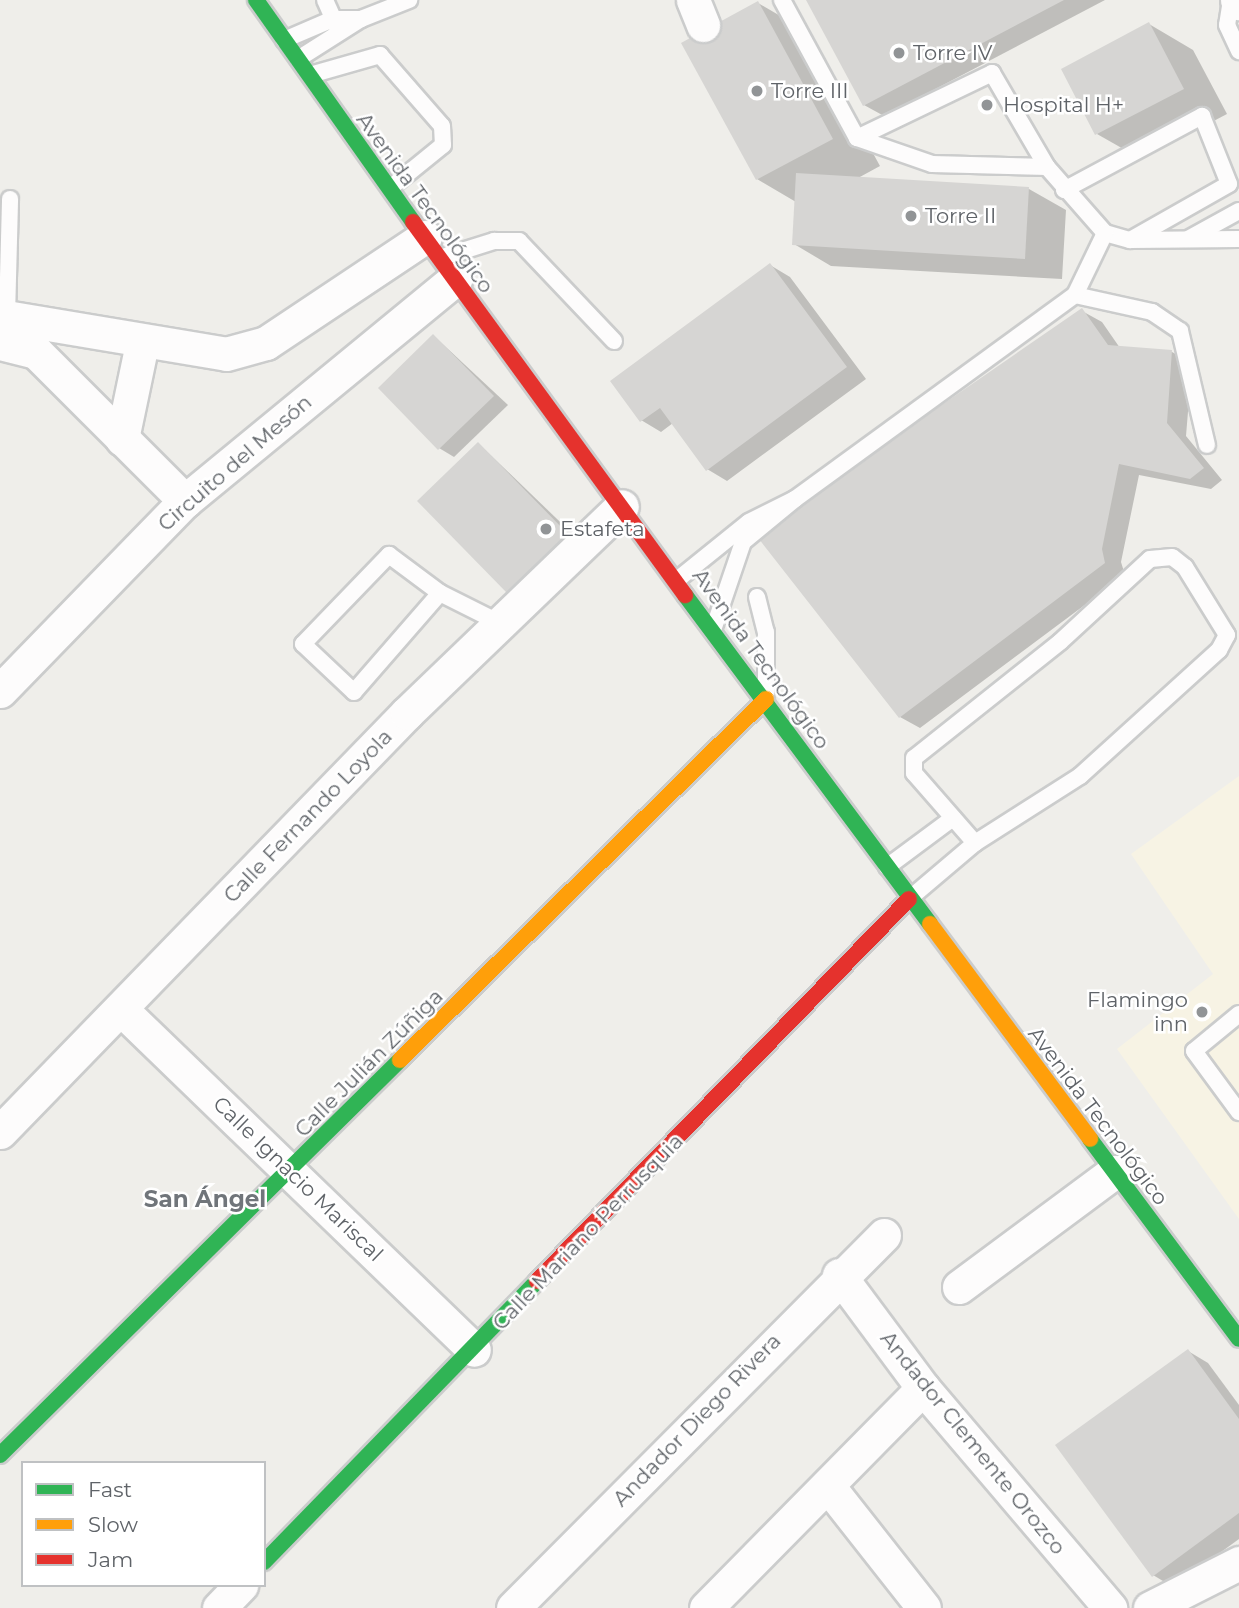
<!DOCTYPE html>
<html>
<head>
<meta charset="utf-8">
<style>
	body { margin:0 }
	#map { position:relative; width:1239px; height:1608px; overflow:hidden; background:#efeeea; font-family:Montserrat,sans-serif }
	div>[style] { position:absolute }
	.commercial>* { inset:0; background:#f7f3e4 }
	.shadow>* { inset:0; background:#0003 }
	.building>* { inset:0; background:#d6d5d3 }
	.roads { filter:drop-shadow(2px 0 #cbcccc) drop-shadow(-2px 0 #cbcccc) drop-shadow(0 2px #cbcccc) drop-shadow(0 -2px #cbcccc) }
	.lane>* { height:16px; margin:-8px; padding:0 8px; transform-origin:8px; border-radius:8px; background:#fdfcfc }
	.street>* { height:33px; margin:-16.5px; padding:0 16.5px; transform-origin:16.5px; border-radius:16.5px; background:#fdfcfc }
	.fast>* { height:16px; margin:-8px; padding:0 8px; transform-origin:8px; border-radius:8px; background:#30b455 }
	.slow>* { height:16px; margin:-8px; padding:0 8px; transform-origin:8px; border-radius:8px; background:#ff9f0a }
	.jam>* { height:16px; margin:-8px; padding:0 8px; transform-origin:8px; border-radius:8px; background:#e5322d }
	.dots>* { width:19px; height:19px; translate:-50% -50%; box-sizing:border-box; border:4px solid #fff; border-radius:50% }
	span { translate:-50% -50%; white-space:nowrap; text-align:center; line-height:1.15; -webkit-text-stroke:5px #fff; paint-order:stroke }
	.poi-label { font-size:21px; color:#5f6368 }
	.left { translate:0 -50%; text-align:left }
	.right { translate:-100% -50%; text-align:right }
	.street-label { font-size:21px; color:#5f6368 }
	.neighbourhood-label { font-size:23px; color:#70757a; font-weight:700 }
	.legend { position:absolute; left:21px; top:1461px; width:245px; height:126px; box-sizing:border-box; background:#fff; border:2px solid #bfc1c3; margin:0; padding:9px 12px; list-style:none; font-size:21px; color:#5f6368 }
	.legend li { display:flex; align-items:center; gap:14px; height:35px }
	.legend b { width:35px; border:2px solid #bfc1c3 }
</style>
</head>
<body>
<div id="map">
	<div class="commercial">
		<i style="clip-path:polygon(1239px 776px,1239px 1219px,1117px 1049px,1213px 974px,1131px 854px)"></i>
	</div>
	<div class="shadow">
		<i style="clip-path:polygon(808px 0,1105px 0,884px 116px,864px 105px)"></i>
		<i style="clip-path:polygon(758px 3px,806px 31px,880px 166px,858px 178px,1029px 189px,1066px 210px,1062px 279px,831px 266px,794px 244px,796px 202px,757px 179px)"></i>
		<i style="clip-path:polygon(1149px 24px,1193px 50px,1227px 114px,1141px 159px,1097px 134px)"></i>
		<i style="clip-path:polygon(770px 265px,790px 277px,866px 379px,727px 481px,707px 469px,673px 423px,661px 432px,641px 420px)"></i>
		<i style="clip-path:polygon(1082px 311px,1102px 322px,1120px 348px,1172px 352px,1192px 363px,1186px 436px,1222px 480px,1211px 489px,1139px 475px,1121px 562px,1125px 575px,920px 728px,900px 717px)"></i>
		<i style="clip-path:polygon(434px 336px,508px 405px,454px 457px,439px 448px)"></i>
		<i style="clip-path:polygon(479px 444px,582px 543px,524px 600px,508px 591px)"></i>
		<i style="clip-path:polygon(1188px 1351px,1208px 1363px,1239px 1405px,1239px 1539px,1173px 1587px,1153px 1575px)"></i>
	</div>
	<div class="building">
		<i style="clip-path:polygon(806px 0,1064px 0,863px 106px)"></i>
		<i style="clip-path:polygon(758px 1px,833px 139px,756px 180px,681px 43px)"></i>
		<i style="clip-path:polygon(1149px 22px,1184px 89px,1095px 135px,1061px 69px)"></i>
		<i style="clip-path:polygon(796px 173px,1029px 187px,1025px 259px,792px 245px)"></i>
		<i style="clip-path:polygon(770px 263px,847px 367px,706px 471px,660px 408px,640px 422px,610px 381px)"></i>
		<i style="clip-path:polygon(1082px 308px,1108px 345px,1172px 350px,1167px 423px,1204px 468px,1190px 479px,1119px 464px,1102px 549px,1105px 563px,899px 718px,755px 534px)"></i>
		<i style="clip-path:polygon(433px 334px,494px 396px,438px 450px,378px 388px)"></i>
		<i style="clip-path:polygon(478px 442px,568px 534px,507px 593px,417px 501px)"></i>
		<i style="clip-path:polygon(1188px 1349px,1239px 1419px,1239px 1513px,1152px 1577px,1055px 1445px)"></i>
	</div>
	<div class="roads">
		<div class="lane">
			<i style="left:325px;top:0;width:30px;rotate:66deg"></i>
			<i style="left:782px;top:0;width:157px;rotate:61.5deg"></i>
			<i style="left:857px;top:138px;width:79px;rotate:19.1deg"></i>
			<i style="left:932px;top:164px;width:115px;rotate:1.5deg"></i>
			<i style="left:1231px;top:0;width:25px;rotate:99deg"></i>
			<i style="left:1227px;top:25px;width:29px;rotate:65deg"></i>
			<i style="left:284px;top:40px;width:53px;rotate:-23.2deg"></i>
			<i style="left:333px;top:19px;width:28px"></i>
			<i style="left:298px;top:59px;width:75px;rotate:-32.4deg"></i>
			<i style="left:361px;top:19px;width:52px;rotate:-21.6deg"></i>
			<i style="left:310px;top:75px;width:73px;rotate:-15.9deg"></i>
			<i style="left:380px;top:55px;width:94px;rotate:48.9deg"></i>
			<i style="left:442px;top:126px;width:19px;rotate:87deg"></i>
			<i style="left:443px;top:145px;width:68px;rotate:140.9deg"></i>
			<i style="left:857px;top:138px;width:150px;rotate:-25.7deg"></i>
			<i style="left:992px;top:73px;width:109px;rotate:59.7deg"></i>
			<i style="left:1047px;top:167px;width:88px;rotate:48.7deg"></i>
			<i style="left:1105px;top:233px;width:26px;rotate:16deg"></i>
			<i style="left:1130px;top:240px;width:109px;rotate:-0.5deg"></i>
			<i style="left:1064px;top:190px;width:157px;rotate:-28.2deg"></i>
			<i style="left:1202px;top:116px;width:73px;rotate:68.3deg"></i>
			<i style="left:1229px;top:184px;width:112px;rotate:150.4deg"></i>
			<i style="left:1188px;top:239px;width:58px;rotate:-28.8deg"></i>
			<i style="left:440px;top:258px;width:57px;rotate:-17.5deg"></i>
			<i style="left:494px;top:241px;width:25px"></i>
			<i style="left:519px;top:241px;width:138px;rotate:46.5deg"></i>
			<i style="left:1075px;top:295px;width:79px;rotate:12.4deg"></i>
			<i style="left:1152px;top:312px;width:34px;rotate:34deg"></i>
			<i style="left:1180px;top:331px;width:117px;rotate:76.7deg"></i>
			<i style="left:7px;top:316px;width:117px;rotate:-88.5deg"></i>
			<i style="left:795px;top:499px;width:346px;rotate:-36.1deg"></i>
			<i style="left:1075px;top:295px;width:69px;rotate:-64.2deg"></i>
			<i style="left:677px;top:580px;width:92px;rotate:-38.9deg"></i>
			<i style="left:749px;top:522px;width:51px;rotate:-26.6deg"></i>
			<i style="left:795px;top:499px;width:67px;rotate:140.4deg"></i>
			<i style="left:743px;top:542px;width:90px;rotate:108.8deg"></i>
			<i style="left:440px;top:593px;width:131px;rotate:131deg"></i>
			<i style="left:354px;top:692px;width:70px;rotate:-136.7deg"></i>
			<i style="left:303px;top:644px;width:124px;rotate:-46deg"></i>
			<i style="left:389px;top:555px;width:64px;rotate:36.7deg"></i>
			<i style="left:440px;top:593px;width:67px;rotate:26.6deg"></i>
			<i style="left:757px;top:597px;width:36px;rotate:76deg"></i>
			<i style="left:766px;top:632px;width:61px;rotate:90deg"></i>
			<i style="left:887px;top:867px;width:82px;rotate:-36.6deg"></i>
			<i style="left:909px;top:899px;width:87px;rotate:-40.3deg"></i>
			<i style="left:975px;top:843px;width:125px;rotate:-32.5deg"></i>
			<i style="left:1080px;top:776px;width:188px;rotate:-42.2deg"></i>
			<i style="left:1219px;top:650px;width:17px;rotate:-62deg"></i>
			<i style="left:1227px;top:635px;width:80px;rotate:-121.7deg"></i>
			<i style="left:1185px;top:567px;width:16px;rotate:-142deg"></i>
			<i style="left:1172px;top:557px;width:22px;rotate:175deg"></i>
			<i style="left:1150px;top:559px;width:122px;rotate:137.3deg"></i>
			<i style="left:1060px;top:642px;width:186px;rotate:141.5deg"></i>
			<i style="left:914px;top:758px;width:15px;rotate:90deg"></i>
			<i style="left:914px;top:773px;width:93px;rotate:48.9deg"></i>
			<i style="left:1239px;top:1014px;width:58px;rotate:140.6deg"></i>
			<i style="left:1194px;top:1051px;width:76px;rotate:53.6deg"></i>
		</div>
		<div class="street">
			<i style="left:693px;top:0;width:27px;rotate:68deg"></i>
			<i style="left:1237px;top:0;width:4px;rotate:56deg"></i>
			<i style="left:0;top:316px;width:229px;rotate:9.5deg"></i>
			<i style="left:226px;top:354px;width:41px;rotate:-15.4deg"></i>
			<i style="left:266px;top:343px;width:191px;rotate:-33.7deg"></i>
			<i style="left:0;top:343px;width:37px;rotate:14deg"></i>
			<i style="left:36px;top:352px;width:211px;rotate:45deg"></i>
			<i style="left:122px;top:439px;width:98px;rotate:-78.2deg"></i>
			<i style="left:0;top:691px;width:265px;rotate:-45.8deg"></i>
			<i style="left:185px;top:501px;width:350px;rotate:-39.4deg"></i>
			<i style="left:122px;top:1010px;width:489px;rotate:44deg"></i>
			<i style="left:0;top:1132px;width:584px;rotate:-45.83deg"></i>
			<i style="left:407px;top:713px;width:298px;rotate:-43.9deg"></i>
			<i style="left:839px;top:1275px;width:141px;rotate:53.4deg"></i>
			<i style="left:923px;top:1388px;width:289px;rotate:49.6deg"></i>
			<i style="left:959px;top:1287px;width:193px;rotate:-36.6deg"></i>
			<i style="left:828px;top:1486px;width:155px;rotate:51.8deg"></i>
			<i style="left:219px;top:1608px;width:32px;rotate:-46deg"></i>
			<i style="left:513px;top:1608px;width:526px;rotate:-45.15deg"></i>
			<i style="left:706px;top:1608px;width:309px;rotate:-45.4deg"></i>
			<i style="left:1150px;top:1608px;width:100px;rotate:-26.8deg"></i>
		</div>
		<div class="fast">
			<i style="left:256px;top:0;width:272px;rotate:54.7deg"></i>
			<i style="left:685px;top:595px;width:410px;rotate:53.3deg"></i>
			<i style="left:1090px;top:1139px;width:249px;rotate:53.3deg"></i>
			<i style="left:0;top:1455px;width:562px;rotate:-44.64deg"></i>
			<i style="left:264px;top:1562px;width:392px;rotate:-45.8deg"></i>
		</div>
		<div class="slow">
			<i style="left:930px;top:924px;width:268px;rotate:53.3deg"></i>
			<i style="left:400px;top:1060px;width:514px;rotate:-44.61deg"></i>
		</div>
		<div class="jam">
			<i style="left:413px;top:222px;width:462px;rotate:53.9deg"></i>
			<i style="left:537px;top:1281px;width:533px;rotate:-45.76deg"></i>
		</div>
	</div>
	<div class="dots">
		<i style="left:899px;top:53px;background:#919496"></i>
		<i style="left:757px;top:91px;background:#919496"></i>
		<i style="left:987px;top:105px;background:#919496"></i>
		<i style="left:911px;top:216px;background:#919496"></i>
		<i style="left:546px;top:529px;background:#919496"></i>
		<i style="left:1202px;top:1012px;background:#919496"></i>
	</div>
	<div class="poi-label">
		<span class="left" style="left:913px;top:53px">Torre IV</span>
		<span class="left" style="left:771px;top:91px">Torre III</span>
		<span class="left" style="left:1003px;top:105px">Hospital H+</span>
		<span class="left" style="left:925px;top:216px">Torre II</span>
		<span class="left" style="left:560px;top:529px">Estafeta</span>
		<span class="right" style="left:1188px;top:1012px">Flamingo<br>inn</span>
	</div>
	<div class="street-label">
		<span style="left:425px;top:203px;rotate:54deg">Avenida Tecnológico</span>
		<span style="left:235px;top:463px;rotate:-41deg">Circuito del Mesón</span>
		<span style="left:761px;top:659px;rotate:54deg">Avenida Tecnológico</span>
		<span style="left:308px;top:816px;rotate:-46deg">Calle Fernando Loyola</span>
		<span style="left:369px;top:1063px;rotate:-45deg">Calle Julián Zúñiga</span>
		<span style="left:1098px;top:1116px;rotate:53deg">Avenida Tecnológico</span>
		<span style="left:298px;top:1179px;rotate:44deg">Calle Ignacio Mariscal</span>
		<span style="left:588px;top:1232px;rotate:-46deg">Calle Mariano Perrusquia</span>
		<span style="left:697px;top:1420px;rotate:-46deg">Andador Diego Rivera</span>
		<span style="left:973px;top:1443px;rotate:51deg">Andador Clemente Orozco</span>
	</div>
	<div class="neighbourhood-label">
		<span style="left:205px;top:1199px">San Ángel</span>
	</div>
	<ul class="legend">
	<li><b style="height:9px;background:#30b455"></b>Fast</li>
	<li><b style="height:9px;background:#ff9f0a"></b>Slow</li>
	<li><b style="height:9px;background:#e5322d"></b>Jam</li>
	</ul>
</div>
</body>
</html>
